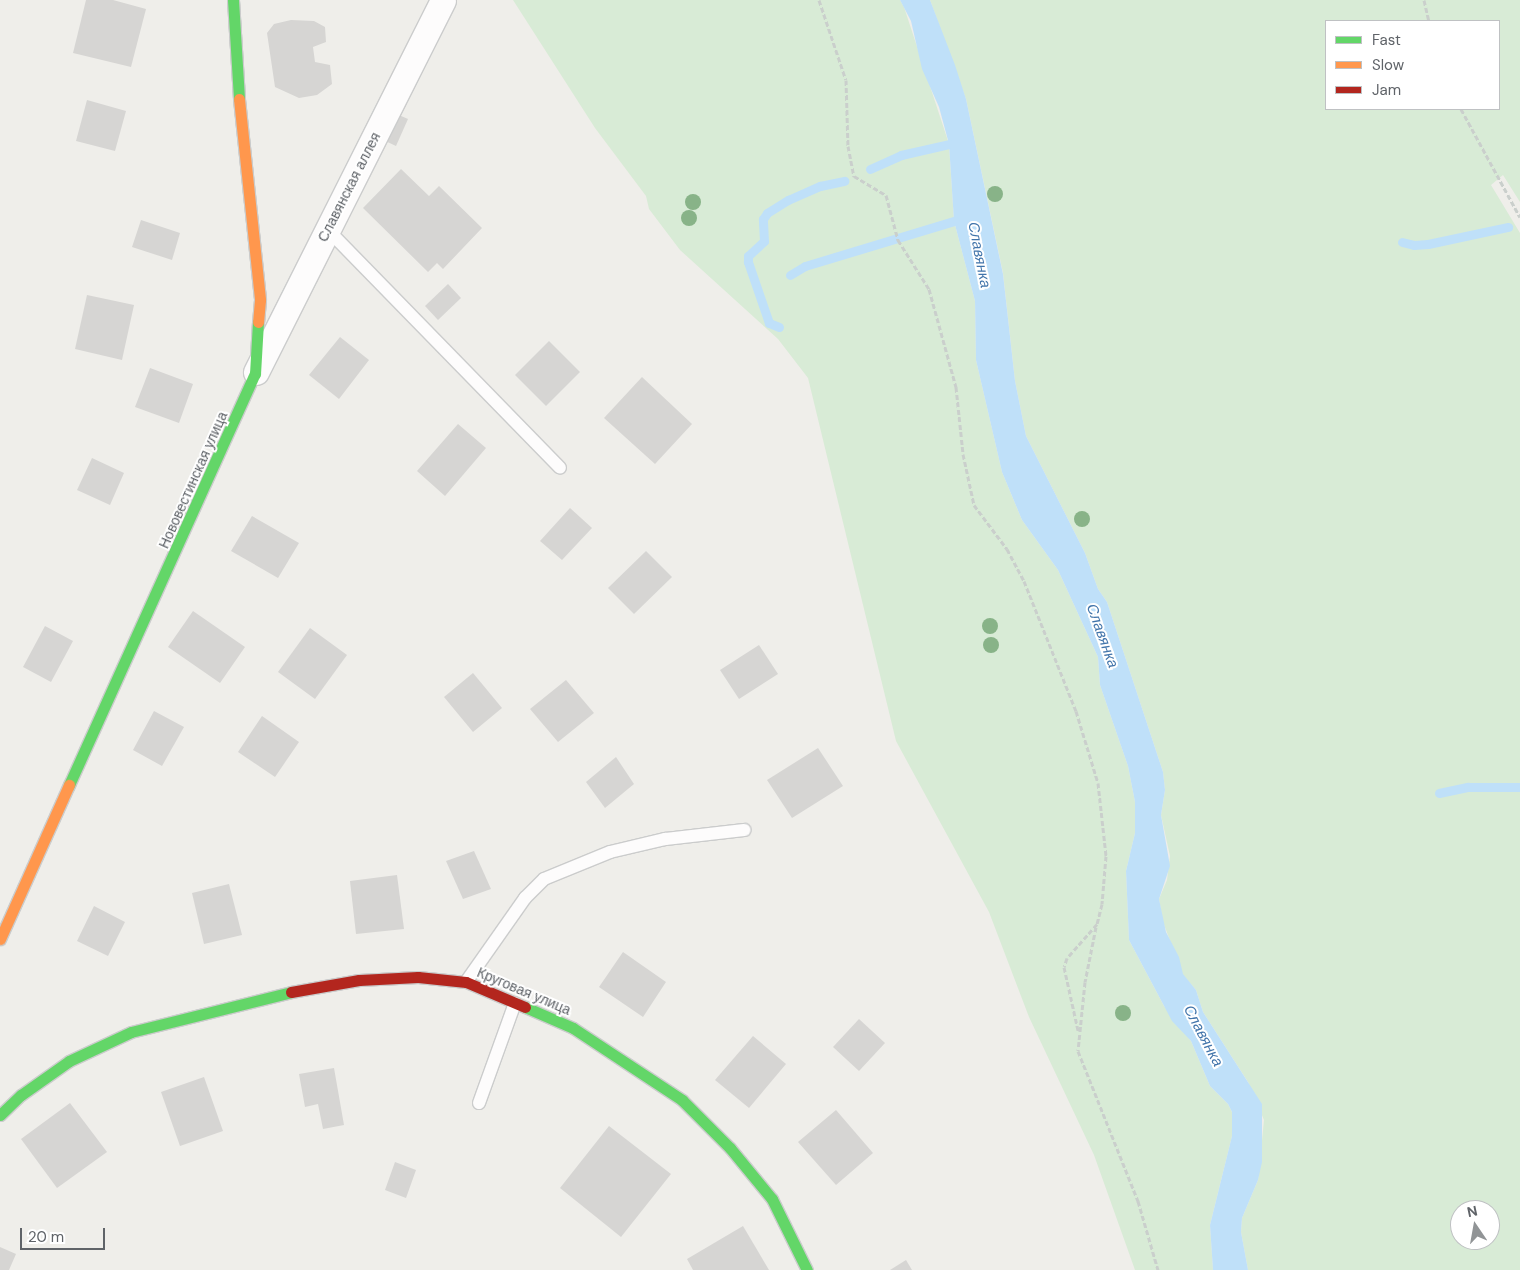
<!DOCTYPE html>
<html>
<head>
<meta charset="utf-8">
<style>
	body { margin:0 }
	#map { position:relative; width:1520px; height:1270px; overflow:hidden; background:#efeeea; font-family:"DM Sans",sans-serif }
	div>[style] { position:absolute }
	.green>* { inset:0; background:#d8ebd6 }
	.water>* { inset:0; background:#bfe0f9 }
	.stream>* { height:9px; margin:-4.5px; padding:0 4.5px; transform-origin:4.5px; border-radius:4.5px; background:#bfe0f9 }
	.building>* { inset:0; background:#d6d5d3 }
	.path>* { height:3px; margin-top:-1.5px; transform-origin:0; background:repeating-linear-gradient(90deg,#cacfcc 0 5px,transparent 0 7.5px) }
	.roads { filter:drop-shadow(1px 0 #cbcccc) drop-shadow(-1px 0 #cbcccc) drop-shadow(0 1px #cbcccc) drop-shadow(0 -1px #cbcccc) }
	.lane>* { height:12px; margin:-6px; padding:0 6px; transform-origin:6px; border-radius:6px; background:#fdfcfc }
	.street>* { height:25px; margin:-12.5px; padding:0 12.5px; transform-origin:12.5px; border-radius:12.5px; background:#fdfcfc }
	.fast>* { height:11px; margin:-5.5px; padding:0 5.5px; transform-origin:5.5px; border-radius:5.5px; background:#63d668 }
	.slow>* { height:11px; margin:-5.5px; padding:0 5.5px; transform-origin:5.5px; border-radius:5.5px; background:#ff974d }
	.jam>* { height:11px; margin:-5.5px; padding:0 5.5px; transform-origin:5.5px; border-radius:5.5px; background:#b3261e }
	.trees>* { width:16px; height:16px; margin:-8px; border-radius:50%; background:#88b388 }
	span { translate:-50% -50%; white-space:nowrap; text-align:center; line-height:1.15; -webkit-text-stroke:4px #fff; paint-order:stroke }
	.street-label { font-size:14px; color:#5f6368 }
	.water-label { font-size:15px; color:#4174aa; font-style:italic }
	.legend { position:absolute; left:1325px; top:20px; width:175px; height:90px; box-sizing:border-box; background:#fff; border:1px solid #bfc1c3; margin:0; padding:6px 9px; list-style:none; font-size:15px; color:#5f6368 }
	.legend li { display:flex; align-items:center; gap:10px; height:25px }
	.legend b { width:25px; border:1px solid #bfc1c3 }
	.north { position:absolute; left:1450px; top:1200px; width:50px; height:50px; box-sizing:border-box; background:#fff; border:1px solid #bfc1c3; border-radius:50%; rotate:348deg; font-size:14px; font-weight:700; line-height:20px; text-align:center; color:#5f6368 }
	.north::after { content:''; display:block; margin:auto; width:18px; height:22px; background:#919496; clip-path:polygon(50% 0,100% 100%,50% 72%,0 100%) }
	.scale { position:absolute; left:20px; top:1228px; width:85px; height:22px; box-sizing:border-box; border:2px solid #5f6368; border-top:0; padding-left:6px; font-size:15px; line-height:18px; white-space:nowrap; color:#5f6368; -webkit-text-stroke:4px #fff; paint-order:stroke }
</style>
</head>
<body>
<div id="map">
	<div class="green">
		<i style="clip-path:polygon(513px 0,900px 0,904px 7px,949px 144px,954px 221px,975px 301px,976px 360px,1002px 472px,1022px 520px,1058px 570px,1098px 657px,1100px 685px,1128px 766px,1135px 802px,1135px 833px,1126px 871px,1129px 940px,1164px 1006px,1191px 1041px,1210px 1086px,1228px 1104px,1232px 1112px,1232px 1136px,1210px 1225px,1213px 1270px,1135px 1270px,1094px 1155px,1029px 1017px,989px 912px,896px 741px,808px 378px,778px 339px,680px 250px,649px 209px,646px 196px,595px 128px)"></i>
		<i style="clip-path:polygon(evenodd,930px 0,1520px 0,1520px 202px,1503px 175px,1491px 185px,1520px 233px,1520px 1270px,1248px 1270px,1241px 1232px,1242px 1218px,1258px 1180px,1264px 1120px,1248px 1082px,1203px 1012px,1196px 990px,1183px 975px,1163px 922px,1159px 899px,1167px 880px,1170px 856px,1161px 815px,1165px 790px,1163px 772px,1107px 602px,1098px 589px,1085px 553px,1026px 436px,1015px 381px,1003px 273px,966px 99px,930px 0,1326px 21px,1499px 21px,1499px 109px,1326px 109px,1326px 21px,930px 0,1460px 1210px,1490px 1210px,1490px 1240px,1460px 1240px,1460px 1210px)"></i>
	</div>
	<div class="water">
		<i style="clip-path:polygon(900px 0,930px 0,955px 65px,966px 99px,1003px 274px,1015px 381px,1026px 436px,1085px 553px,1098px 589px,1107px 602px,1163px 772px,1165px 790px,1161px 815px,1170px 866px,1159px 899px,1166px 932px,1179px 957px,1183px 974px,1196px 990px,1203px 1012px,1262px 1104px,1262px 1162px,1258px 1180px,1242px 1218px,1241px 1232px,1248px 1270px,1213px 1270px,1210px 1225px,1232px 1136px,1232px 1112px,1228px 1104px,1210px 1086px,1191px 1041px,1172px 1021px,1129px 940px,1126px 871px,1135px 833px,1135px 802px,1128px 766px,1100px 685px,1098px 657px,1058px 570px,1022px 520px,1002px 472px,976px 360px,975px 301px,954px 221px,949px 144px,939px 107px,922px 69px,911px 21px)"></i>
	</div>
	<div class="stream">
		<i style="left:870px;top:169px;width:34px;rotate:-24deg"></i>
		<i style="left:901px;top:155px;width:49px;rotate:-12.9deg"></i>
		<i style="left:1402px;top:242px;width:12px;rotate:14deg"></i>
		<i style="left:1414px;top:245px;width:14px;rotate:-4deg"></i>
		<i style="left:1428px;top:244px;width:82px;rotate:-12deg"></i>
		<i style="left:790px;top:275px;width:17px;rotate:-31deg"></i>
		<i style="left:805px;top:266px;width:156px;rotate:-16.8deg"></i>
		<i style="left:779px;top:327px;width:11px;rotate:-158deg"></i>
		<i style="left:769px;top:323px;width:65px;rotate:-109deg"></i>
		<i style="left:748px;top:262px;width:6px;rotate:-90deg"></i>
		<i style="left:748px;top:256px;width:22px;rotate:-43deg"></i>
		<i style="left:764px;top:241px;width:22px;rotate:-93deg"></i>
		<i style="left:763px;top:219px;width:7px;rotate:-56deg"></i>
		<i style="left:767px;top:213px;width:25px;rotate:-32deg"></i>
		<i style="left:788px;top:200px;width:35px;rotate:-24deg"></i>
		<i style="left:820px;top:186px;width:25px;rotate:-12deg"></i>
		<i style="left:1439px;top:793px;width:30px;rotate:-12deg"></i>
		<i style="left:1468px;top:787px;width:52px"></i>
	</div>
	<div class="building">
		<i style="clip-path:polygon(86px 0,113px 0,146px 9px,131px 67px,73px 53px)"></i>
		<i style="clip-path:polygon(291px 20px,314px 21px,325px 27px,326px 42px,313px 47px,315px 62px,330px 65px,332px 84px,317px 95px,299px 98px,275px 87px,267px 33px,274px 24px)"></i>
		<i style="clip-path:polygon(87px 100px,126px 111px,115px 151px,76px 141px)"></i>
		<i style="clip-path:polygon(392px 112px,408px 119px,396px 146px,379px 138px)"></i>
		<i style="clip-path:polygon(401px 169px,429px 196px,439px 186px,482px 228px,443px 269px,437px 263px,428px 272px,363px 208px)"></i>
		<i style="clip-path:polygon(141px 220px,180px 233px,172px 260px,132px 247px)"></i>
		<i style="clip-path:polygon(448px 284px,461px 298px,438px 320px,425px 306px)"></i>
		<i style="clip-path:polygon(87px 295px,134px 305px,122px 360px,75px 349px)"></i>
		<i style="clip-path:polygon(340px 337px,369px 360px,339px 399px,309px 375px)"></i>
		<i style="clip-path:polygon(549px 341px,580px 372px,546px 406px,515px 375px)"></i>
		<i style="clip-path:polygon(150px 368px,193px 384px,179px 423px,135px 407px)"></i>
		<i style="clip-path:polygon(642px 377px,692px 424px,655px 464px,604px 418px)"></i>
		<i style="clip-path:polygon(458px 424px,486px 448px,445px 496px,417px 471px)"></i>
		<i style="clip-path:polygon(92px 458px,124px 473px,110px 505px,77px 490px)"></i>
		<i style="clip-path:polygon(570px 508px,592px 528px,562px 560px,540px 541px)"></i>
		<i style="clip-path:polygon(252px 516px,299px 543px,278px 578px,231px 551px)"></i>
		<i style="clip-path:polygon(646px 551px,672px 577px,634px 614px,608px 588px)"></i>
		<i style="clip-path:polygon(193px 611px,245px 647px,220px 683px,168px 647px)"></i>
		<i style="clip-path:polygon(45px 626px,73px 641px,51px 682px,23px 667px)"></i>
		<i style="clip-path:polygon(310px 628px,347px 655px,315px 699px,278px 672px)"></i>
		<i style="clip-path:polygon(759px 645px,778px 674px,739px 699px,720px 670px)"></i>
		<i style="clip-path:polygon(473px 673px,502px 708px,473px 732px,444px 697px)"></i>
		<i style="clip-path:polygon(566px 680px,594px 713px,558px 742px,530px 709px)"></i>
		<i style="clip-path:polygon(154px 711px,184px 727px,162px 766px,133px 750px)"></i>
		<i style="clip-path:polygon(262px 716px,299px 742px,275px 777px,238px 752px)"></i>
		<i style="clip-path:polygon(818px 748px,843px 786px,792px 818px,767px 780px)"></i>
		<i style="clip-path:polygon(616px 757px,634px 784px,605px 808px,586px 782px)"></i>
		<i style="clip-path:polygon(474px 851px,491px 889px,463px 899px,446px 861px)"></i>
		<i style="clip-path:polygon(397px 875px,404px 929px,356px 934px,350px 881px)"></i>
		<i style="clip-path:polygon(229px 884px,242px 935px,204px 944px,192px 893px)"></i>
		<i style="clip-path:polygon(94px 906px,125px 922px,108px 956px,77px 941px)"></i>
		<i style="clip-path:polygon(623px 952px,666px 982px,643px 1017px,599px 987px)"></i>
		<i style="clip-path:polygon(859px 1019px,885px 1043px,859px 1071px,833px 1047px)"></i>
		<i style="clip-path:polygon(753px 1036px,786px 1064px,749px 1108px,715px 1080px)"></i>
		<i style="clip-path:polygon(334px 1068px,344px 1125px,323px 1129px,318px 1104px,305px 1107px,299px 1074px)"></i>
		<i style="clip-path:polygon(204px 1077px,223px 1131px,180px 1146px,161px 1092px)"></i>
		<i style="clip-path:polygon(70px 1103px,107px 1152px,57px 1188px,21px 1139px)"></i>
		<i style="clip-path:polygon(836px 1110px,873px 1153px,836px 1185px,798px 1142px)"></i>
		<i style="clip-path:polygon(609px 1126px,671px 1174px,621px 1237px,560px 1188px)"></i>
		<i style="clip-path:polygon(395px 1162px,416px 1170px,406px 1198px,385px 1190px)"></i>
		<i style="clip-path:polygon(743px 1226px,769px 1270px,693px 1270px,687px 1259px)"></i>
		<i style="clip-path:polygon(0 1247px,16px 1254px,9px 1270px,0 1270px)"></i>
		<i style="clip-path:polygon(906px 1260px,912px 1270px,890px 1270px)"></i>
	</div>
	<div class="path">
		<i style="left:819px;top:0;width:84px;rotate:71.4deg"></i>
		<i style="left:846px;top:80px;width:66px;rotate:88.3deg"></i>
		<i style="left:848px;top:146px;width:31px;rotate:79deg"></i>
		<i style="left:854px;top:176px;width:37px;rotate:31deg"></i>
		<i style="left:886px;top:195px;width:47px;rotate:75.1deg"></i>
		<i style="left:898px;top:240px;width:58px;rotate:57.7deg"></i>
		<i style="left:929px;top:289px;width:102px;rotate:74.6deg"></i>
		<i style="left:956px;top:387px;width:67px;rotate:84deg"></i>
		<i style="left:963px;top:454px;width:52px;rotate:77.8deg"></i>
		<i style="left:974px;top:505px;width:55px;rotate:53.1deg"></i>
		<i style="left:1007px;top:549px;width:36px;rotate:62deg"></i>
		<i style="left:1024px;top:581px;width:140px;rotate:68.2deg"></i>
		<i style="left:1076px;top:711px;width:75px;rotate:73deg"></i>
		<i style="left:1098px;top:783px;width:73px;rotate:83.7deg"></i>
		<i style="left:1106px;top:856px;width:48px;rotate:94.8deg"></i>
		<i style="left:1102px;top:904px;width:21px;rotate:104deg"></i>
		<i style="left:1097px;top:924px;width:45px;rotate:131.4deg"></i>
		<i style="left:1067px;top:958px;width:9px;rotate:108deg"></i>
		<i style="left:1064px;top:967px;width:65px;rotate:77.5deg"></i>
		<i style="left:1424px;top:0;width:22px;rotate:77deg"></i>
		<i style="left:1461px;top:109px;width:123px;rotate:61.4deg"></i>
		<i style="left:1096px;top:927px;width:56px;rotate:101.3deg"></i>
		<i style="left:1085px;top:982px;width:69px;rotate:95.8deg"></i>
		<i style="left:1078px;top:1051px;width:162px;rotate:68.2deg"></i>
		<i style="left:1138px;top:1201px;width:72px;rotate:73.8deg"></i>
	</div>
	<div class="roads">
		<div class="lane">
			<i style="left:328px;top:230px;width:332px;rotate:45.7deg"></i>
			<i style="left:466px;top:982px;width:103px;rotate:-54.9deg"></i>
			<i style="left:525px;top:898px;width:27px;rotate:-45deg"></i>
			<i style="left:544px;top:879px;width:71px;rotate:-22.2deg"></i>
			<i style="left:610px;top:852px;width:57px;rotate:-13.3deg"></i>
			<i style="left:665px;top:839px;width:80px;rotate:-6.5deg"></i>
			<i style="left:479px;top:1103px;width:106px;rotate:-70.2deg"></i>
		</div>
		<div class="street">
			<i style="left:256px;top:372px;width:416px;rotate:-63.3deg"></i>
		</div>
		<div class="fast">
			<i style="left:233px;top:0;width:99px;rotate:86.5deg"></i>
			<i style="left:69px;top:785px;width:451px;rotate:-65.7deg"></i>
			<i style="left:255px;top:374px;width:52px;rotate:-86.7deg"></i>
			<i style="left:525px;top:1007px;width:52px;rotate:23.6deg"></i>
			<i style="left:573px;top:1028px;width:131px;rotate:33.4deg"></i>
			<i style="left:682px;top:1100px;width:68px;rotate:45deg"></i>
			<i style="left:730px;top:1148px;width:66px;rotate:50.5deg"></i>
			<i style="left:772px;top:1199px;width:79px;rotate:63.8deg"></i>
			<i style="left:0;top:1115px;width:29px;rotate:-44deg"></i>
			<i style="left:21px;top:1095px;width:59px;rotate:-35.3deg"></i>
			<i style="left:69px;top:1061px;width:68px;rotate:-25.1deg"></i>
			<i style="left:131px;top:1032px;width:165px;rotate:-14deg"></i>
		</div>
		<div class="slow">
			<i style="left:239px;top:99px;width:202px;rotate:84deg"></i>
			<i style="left:260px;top:300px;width:22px;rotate:95deg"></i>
			<i style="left:0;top:939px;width:169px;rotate:-65.9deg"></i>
		</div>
		<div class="jam">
			<i style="left:291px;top:992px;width:69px;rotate:-10deg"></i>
			<i style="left:359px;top:980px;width:59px;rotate:-2.9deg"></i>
			<i style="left:418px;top:977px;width:48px;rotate:5.9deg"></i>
			<i style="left:466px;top:982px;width:64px;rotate:23deg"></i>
		</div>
	</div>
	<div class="trees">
		<i style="left:995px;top:194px"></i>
		<i style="left:693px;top:202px"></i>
		<i style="left:689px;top:218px"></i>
		<i style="left:1082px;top:519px"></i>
		<i style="left:990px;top:626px"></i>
		<i style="left:991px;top:645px"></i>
		<i style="left:1123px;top:1013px"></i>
	</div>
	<div class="street-label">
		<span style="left:349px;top:187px;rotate:-63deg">Славянская аллея</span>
		<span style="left:193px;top:480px;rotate:-66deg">Нововестинская улица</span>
		<span style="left:524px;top:991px;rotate:23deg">Круговая улица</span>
	</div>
	<div class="water-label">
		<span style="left:979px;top:255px;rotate:79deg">Славянка</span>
		<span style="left:1102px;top:636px;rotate:70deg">Славянка</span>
		<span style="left:1203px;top:1036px;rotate:62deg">Славянка</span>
	</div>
	<ul class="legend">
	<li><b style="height:6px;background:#63d668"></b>Fast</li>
	<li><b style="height:6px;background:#ff974d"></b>Slow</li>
	<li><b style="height:6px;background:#b3261e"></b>Jam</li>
	</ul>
	<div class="north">N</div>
	<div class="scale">20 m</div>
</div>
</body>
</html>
